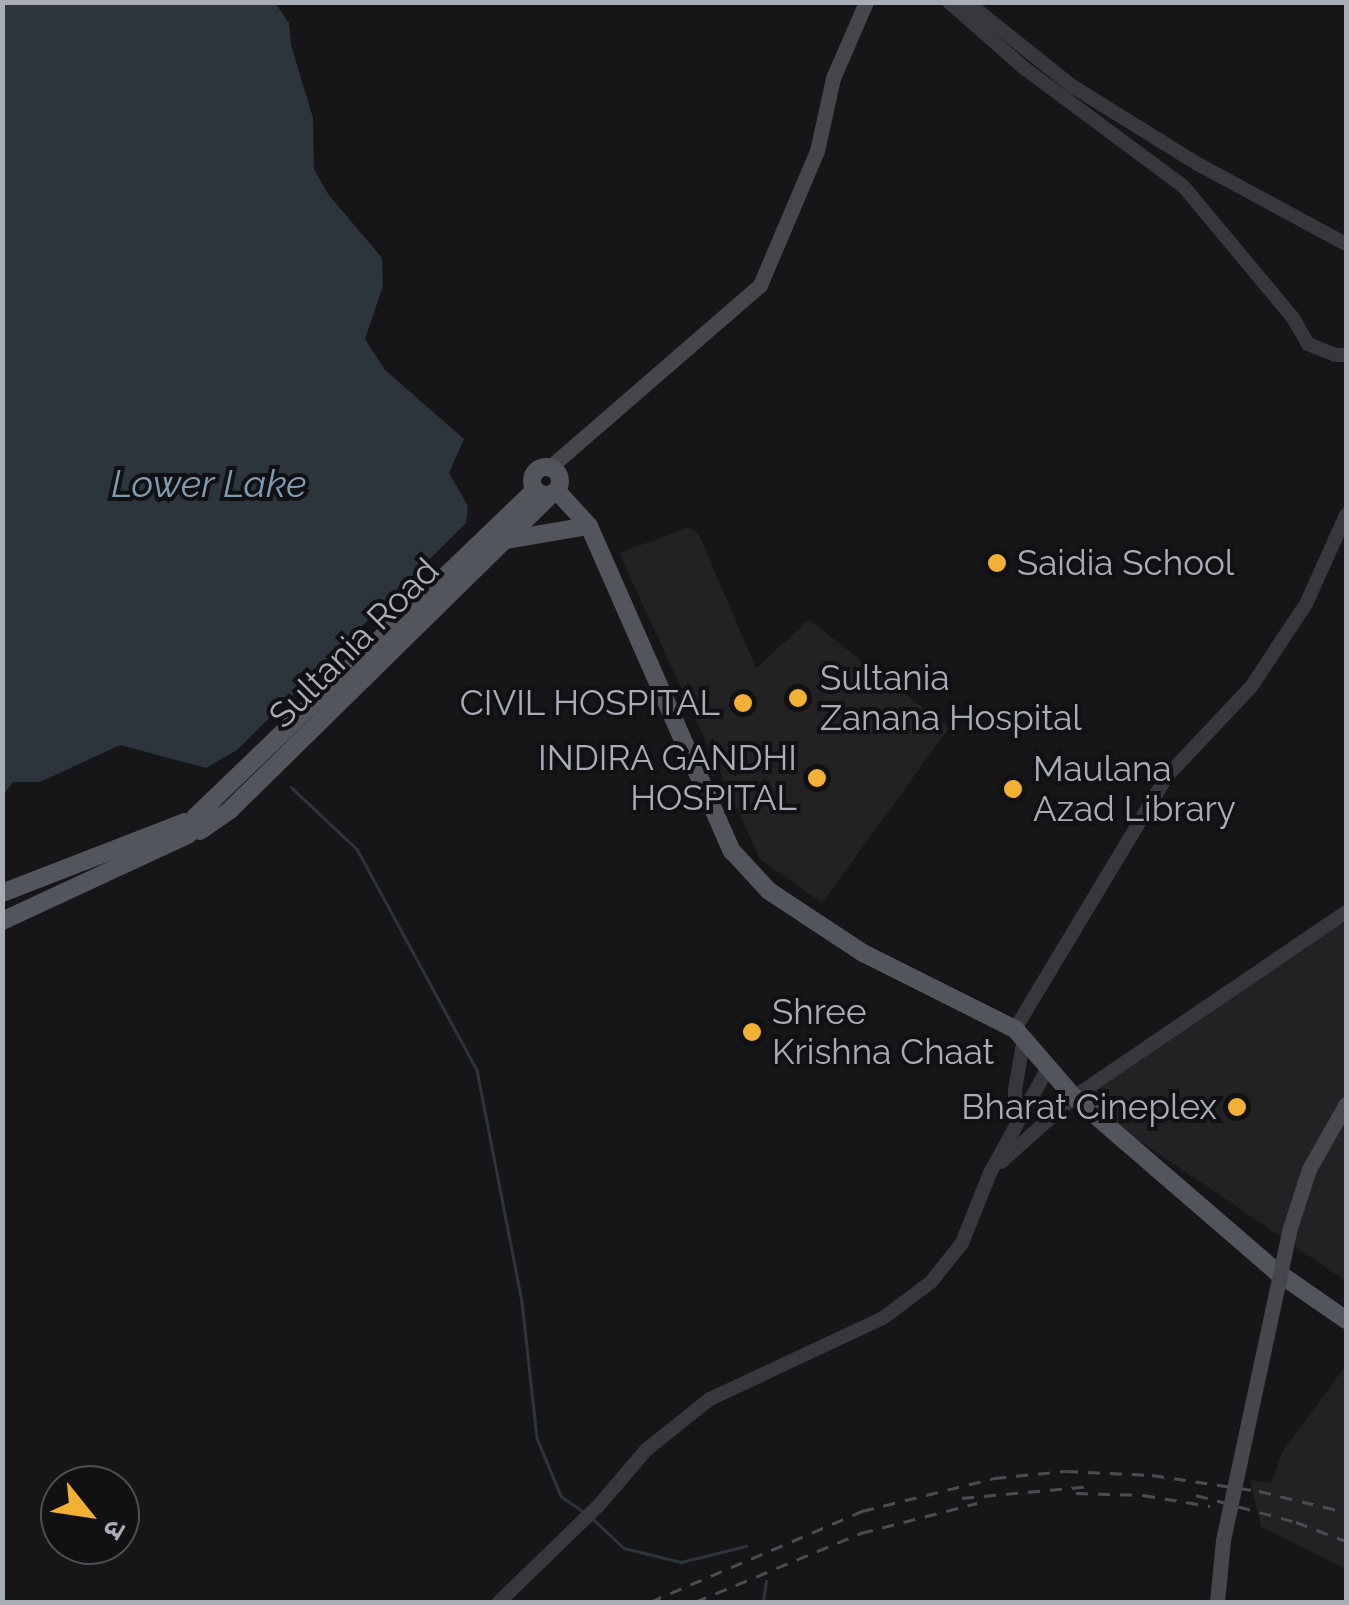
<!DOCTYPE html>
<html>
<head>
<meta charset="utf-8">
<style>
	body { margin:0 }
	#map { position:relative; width:1349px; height:1605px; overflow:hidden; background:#161618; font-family:Raleway,"Noto Sans Devanagari",sans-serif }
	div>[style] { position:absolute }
	.built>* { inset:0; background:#222225 }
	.water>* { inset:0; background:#2c353c }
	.stream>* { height:2.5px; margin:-1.25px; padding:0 1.25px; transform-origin:1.25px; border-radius:1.25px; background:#2c353c }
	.tertiary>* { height:14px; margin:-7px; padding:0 7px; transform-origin:7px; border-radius:7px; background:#37383d }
	.secondary>* { height:15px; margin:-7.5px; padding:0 7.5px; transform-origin:7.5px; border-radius:7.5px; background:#45474d }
	.primary>* { height:18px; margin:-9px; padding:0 9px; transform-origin:9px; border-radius:9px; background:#53555c }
	.primary>.ring { margin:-9px; padding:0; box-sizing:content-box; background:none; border:18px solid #53555c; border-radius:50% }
	.rail>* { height:2.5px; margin-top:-1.25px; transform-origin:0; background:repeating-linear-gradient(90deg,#4a4c52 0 12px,transparent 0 22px) }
	.secondary-bridge>* { height:15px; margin:-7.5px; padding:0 7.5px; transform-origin:7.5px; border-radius:7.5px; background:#45474d }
	.dots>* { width:28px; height:28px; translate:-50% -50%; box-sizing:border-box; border:5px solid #111113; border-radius:50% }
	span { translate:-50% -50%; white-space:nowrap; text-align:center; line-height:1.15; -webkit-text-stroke:8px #111113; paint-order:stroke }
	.poi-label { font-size:35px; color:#a8adb8 }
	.left { translate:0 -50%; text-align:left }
	.right { translate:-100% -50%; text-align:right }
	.street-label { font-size:35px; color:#a8adb8 }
	.water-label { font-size:38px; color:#7f9bb3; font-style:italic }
	.frame { position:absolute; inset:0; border:5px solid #a8adb8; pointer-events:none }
	.north { position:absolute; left:40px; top:1465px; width:100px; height:100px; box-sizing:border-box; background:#111113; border:2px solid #4d4f55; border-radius:50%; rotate:120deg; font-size:28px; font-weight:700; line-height:40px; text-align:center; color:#a8adb8 }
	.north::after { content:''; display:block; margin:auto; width:35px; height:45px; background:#f2b134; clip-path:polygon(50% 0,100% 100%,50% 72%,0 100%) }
</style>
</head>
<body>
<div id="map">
	<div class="built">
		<i style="clip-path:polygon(690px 527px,699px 535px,756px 668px,809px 620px,949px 728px,822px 903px,760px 859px,619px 553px)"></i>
		<i style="clip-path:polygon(1346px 920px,1346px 1281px,1072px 1095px)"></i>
		<i style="clip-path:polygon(1346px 1365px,1346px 1569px,1261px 1527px,1250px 1480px,1271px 1483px,1283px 1451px)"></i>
	</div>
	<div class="water">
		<i style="clip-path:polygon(3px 2px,275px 3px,289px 23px,291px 45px,313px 118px,314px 169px,328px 194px,382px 258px,383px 286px,365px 339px,385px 370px,464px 439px,449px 473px,468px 506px,466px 523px,237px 750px,206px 768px,120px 745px,40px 782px,13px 782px,3px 795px)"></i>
	</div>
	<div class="stream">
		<i style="left:291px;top:787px;width:91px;rotate:43.2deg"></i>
		<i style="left:357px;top:849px;width:251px;rotate:61.5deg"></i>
		<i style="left:477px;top:1070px;width:236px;rotate:79deg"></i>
		<i style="left:522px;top:1302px;width:137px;rotate:83.7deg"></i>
		<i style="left:537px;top:1438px;width:63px;rotate:67.5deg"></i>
		<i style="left:561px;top:1496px;width:29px;rotate:35deg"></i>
		<i style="left:592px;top:1518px;width:44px;rotate:43.2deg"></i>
		<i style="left:624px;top:1548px;width:59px;rotate:13.8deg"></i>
		<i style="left:681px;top:1562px;width:67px;rotate:-13.8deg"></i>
		<i style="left:763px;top:1602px;width:21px;rotate:-82deg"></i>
	</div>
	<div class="tertiary">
		<i style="left:949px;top:2px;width:100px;rotate:41.3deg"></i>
		<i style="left:1024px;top:68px;width:199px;rotate:36.6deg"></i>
		<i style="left:1184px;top:187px;width:170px;rotate:50.2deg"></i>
		<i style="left:1293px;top:318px;width:30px;rotate:60deg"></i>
		<i style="left:1308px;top:344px;width:29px;rotate:22deg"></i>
		<i style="left:1335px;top:355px;width:11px"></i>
		<i style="left:967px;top:2px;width:134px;rotate:38.7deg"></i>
		<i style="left:1072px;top:86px;width:146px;rotate:31.8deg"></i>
		<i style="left:1196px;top:163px;width:170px;rotate:28.4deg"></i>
		<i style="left:1015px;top:1029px;width:295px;rotate:-59deg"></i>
		<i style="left:1167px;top:776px;width:122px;rotate:-46.7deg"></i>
		<i style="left:1251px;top:687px;width:100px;rotate:-56.5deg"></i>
		<i style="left:1306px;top:604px;width:98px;rotate:-65.8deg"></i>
		<i style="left:1016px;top:1122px;width:32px;rotate:-92deg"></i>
		<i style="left:1015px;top:1090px;width:53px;rotate:-80.2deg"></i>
		<i style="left:1001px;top:1162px;width:98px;rotate:-41.7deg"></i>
		<i style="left:1074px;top:1097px;width:329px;rotate:-34.2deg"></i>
		<i style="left:499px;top:1602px;width:141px;rotate:-44.1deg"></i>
		<i style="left:600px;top:1504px;width:71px;rotate:-49.6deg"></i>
		<i style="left:646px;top:1450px;width:82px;rotate:-38.6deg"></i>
		<i style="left:710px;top:1399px;width:191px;rotate:-25.1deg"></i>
		<i style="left:883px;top:1318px;width:60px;rotate:-36.9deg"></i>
		<i style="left:931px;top:1282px;width:50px;rotate:-51.5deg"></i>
		<i style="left:962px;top:1243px;width:75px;rotate:-68.2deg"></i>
		<i style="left:990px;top:1173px;width:122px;rotate:-61.1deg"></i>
	</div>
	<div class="secondary">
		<i style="left:550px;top:467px;width:278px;rotate:-40.9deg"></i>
		<i style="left:760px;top:285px;width:146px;rotate:-67deg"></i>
		<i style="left:817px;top:151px;width:75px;rotate:-77.6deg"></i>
		<i style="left:833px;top:78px;width:83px;rotate:-66.5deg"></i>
		<i style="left:1309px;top:1169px;width:75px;rotate:-60.4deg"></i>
	</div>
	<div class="primary">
		<i class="ring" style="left:532px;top:467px;width:10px;height:10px"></i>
		<i style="left:557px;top:491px;width:47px;rotate:47.6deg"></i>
		<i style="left:589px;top:526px;width:355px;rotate:66.3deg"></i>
		<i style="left:732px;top:851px;width:54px;rotate:47.2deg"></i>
		<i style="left:769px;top:891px;width:113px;rotate:33.4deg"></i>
		<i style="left:863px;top:953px;width:170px;rotate:26.6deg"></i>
		<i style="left:1015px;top:1029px;width:90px;rotate:49.1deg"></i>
		<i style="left:1074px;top:1097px;width:268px;rotate:40.8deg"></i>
		<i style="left:1277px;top:1272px;width:84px;rotate:34.8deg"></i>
		<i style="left:506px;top:540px;width:84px;rotate:-9.6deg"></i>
		<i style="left:195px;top:817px;width:472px;rotate:-43.9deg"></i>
		<i style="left:200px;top:831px;width:37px;rotate:-35deg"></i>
		<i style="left:230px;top:810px;width:449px;rotate:-44.5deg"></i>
		<i style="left:2px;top:893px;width:196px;rotate:-21.2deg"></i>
		<i style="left:2px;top:921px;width:206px;rotate:-24.9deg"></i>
	</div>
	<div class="rail">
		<i style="left:1076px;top:1493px;width:67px;rotate:1.7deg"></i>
		<i style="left:1143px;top:1495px;width:68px;rotate:9.3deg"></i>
		<i style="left:1196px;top:1495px;width:104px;rotate:15.1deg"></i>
		<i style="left:1296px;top:1522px;width:53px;rotate:20.8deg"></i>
		<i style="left:962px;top:1498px;width:130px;rotate:-5.3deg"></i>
		<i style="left:650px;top:1602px;width:231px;rotate:-23.2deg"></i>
		<i style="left:862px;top:1511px;width:136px;rotate:-14deg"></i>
		<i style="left:994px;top:1478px;width:72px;rotate:-5.6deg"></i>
		<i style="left:1066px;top:1471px;width:86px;rotate:2.7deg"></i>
		<i style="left:1152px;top:1475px;width:108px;rotate:8.5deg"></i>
		<i style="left:1259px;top:1491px;width:89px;rotate:13.6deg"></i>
		<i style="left:695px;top:1602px;width:180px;rotate:-22.6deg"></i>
		<i style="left:861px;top:1533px;width:120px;rotate:-14.5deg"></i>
	</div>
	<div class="secondary-bridge">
		<i style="left:1217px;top:1602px;width:62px;rotate:-84.5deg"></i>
		<i style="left:1223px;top:1540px;width:316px;rotate:-77.9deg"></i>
		<i style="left:1289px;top:1231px;width:65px;rotate:-72.1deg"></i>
	</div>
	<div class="dots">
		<i style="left:997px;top:563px;background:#f2b134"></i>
		<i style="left:798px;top:698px;background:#f2b134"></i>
		<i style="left:743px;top:703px;background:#f2b134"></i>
		<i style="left:817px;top:778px;background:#f2b134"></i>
		<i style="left:1013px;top:789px;background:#f2b134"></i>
		<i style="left:752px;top:1032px;background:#f2b134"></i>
		<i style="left:1237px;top:1107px;background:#f2b134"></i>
	</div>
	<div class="poi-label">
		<span class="left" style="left:1017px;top:563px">Saidia School</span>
		<span class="left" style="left:820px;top:698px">Sultania<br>Zanana Hospital</span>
		<span class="right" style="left:720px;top:703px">CIVIL HOSPITAL</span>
		<span class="right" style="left:797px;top:778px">INDIRA GANDHI<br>HOSPITAL</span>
		<span class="left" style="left:1033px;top:789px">Maulana<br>Azad Library</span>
		<span class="left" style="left:772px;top:1032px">Shree<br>Krishna Chaat</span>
		<span class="right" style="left:1217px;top:1107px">Bharat Cineplex</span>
	</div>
	<div class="street-label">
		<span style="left:354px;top:643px;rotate:-45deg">Sultania Road</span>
	</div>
	<div class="water-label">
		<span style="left:209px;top:484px">Lower Lake</span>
	</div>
	<div class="frame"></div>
	<div class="north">उ</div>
</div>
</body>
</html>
